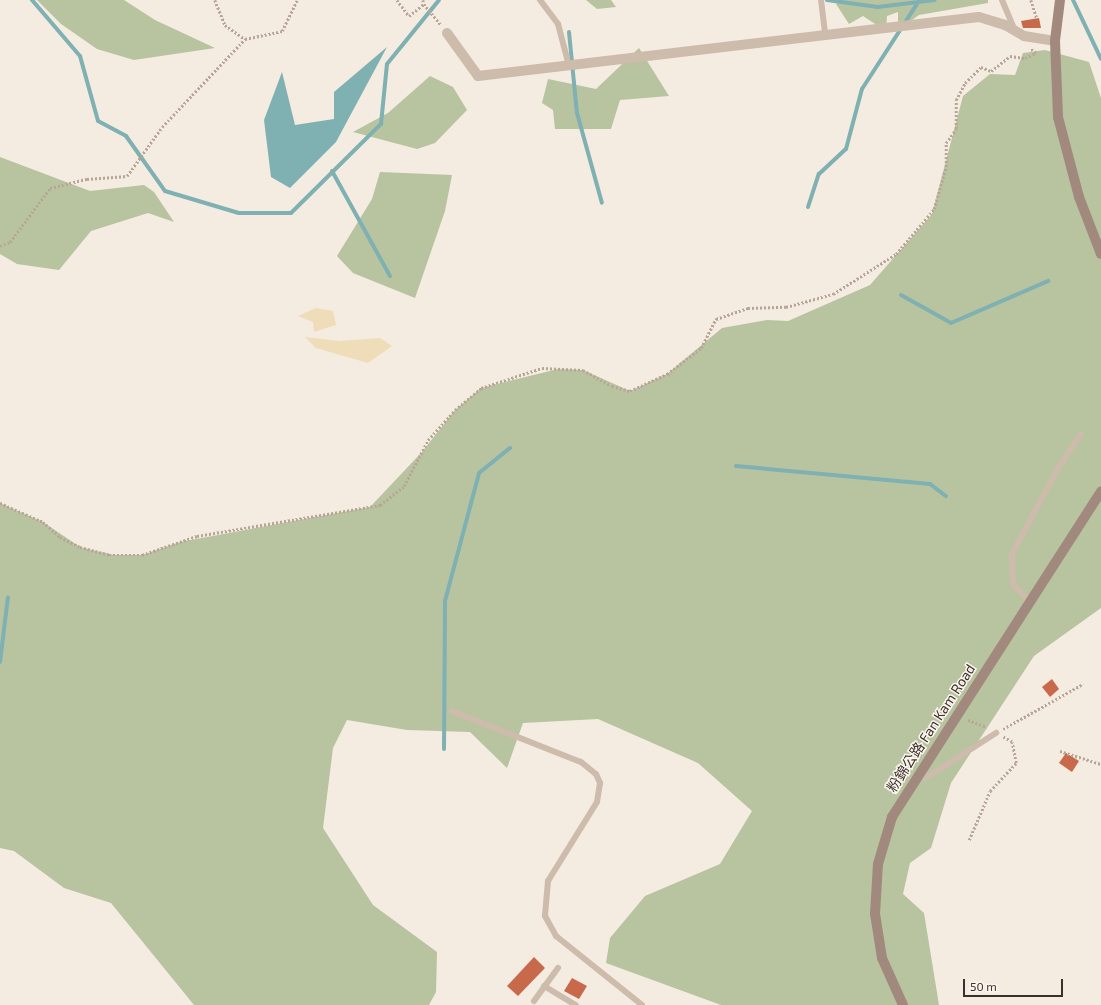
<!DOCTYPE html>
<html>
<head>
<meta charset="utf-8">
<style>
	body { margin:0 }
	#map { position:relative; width:1101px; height:1005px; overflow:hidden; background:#f4ebe1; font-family:"Exo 2","Noto Sans TC",sans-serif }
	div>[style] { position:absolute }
	.green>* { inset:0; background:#b8c4a0 }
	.sand>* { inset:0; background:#efdcb8 }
	.water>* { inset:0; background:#7fb0b2 }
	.stream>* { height:4px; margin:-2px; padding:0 2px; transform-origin:2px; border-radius:2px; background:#7fb0b2 }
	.building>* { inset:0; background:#c8694b }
	.path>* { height:2.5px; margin-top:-1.25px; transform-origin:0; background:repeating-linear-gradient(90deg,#b9a596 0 2px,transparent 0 4px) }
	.service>* { height:6px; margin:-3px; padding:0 3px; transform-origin:3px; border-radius:3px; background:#cdbbac }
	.minor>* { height:10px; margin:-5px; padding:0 5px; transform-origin:5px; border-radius:5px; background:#cdbbac }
	.secondary>* { height:10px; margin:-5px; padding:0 5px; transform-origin:5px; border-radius:5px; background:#a18a7d }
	span { translate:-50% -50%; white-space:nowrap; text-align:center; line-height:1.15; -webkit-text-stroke:3px #fbf5ee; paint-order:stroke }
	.street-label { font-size:14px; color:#3b302b }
	.scale { position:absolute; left:963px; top:979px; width:100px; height:18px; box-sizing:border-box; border:2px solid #3b302b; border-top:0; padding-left:5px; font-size:12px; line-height:14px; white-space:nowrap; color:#3b302b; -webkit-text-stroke:3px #fbf5ee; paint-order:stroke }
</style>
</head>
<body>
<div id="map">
	<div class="green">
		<i style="clip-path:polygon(37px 0,124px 0,155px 20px,215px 48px,134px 60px,97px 49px,61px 24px)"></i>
		<i style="clip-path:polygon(586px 0,611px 0,616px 7px,597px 9px)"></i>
		<i style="clip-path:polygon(842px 0,988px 0,988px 3px,919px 15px,898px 30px,898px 12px,887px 16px,886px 31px,863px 16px,849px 24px,836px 4px)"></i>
		<i style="clip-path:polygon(639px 48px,669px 96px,620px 100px,611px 129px,555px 129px,553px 110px,542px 103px,548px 79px,596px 89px)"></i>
		<i style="clip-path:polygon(1045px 50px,1089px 62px,1101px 98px,1101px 608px,1034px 656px,951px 783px,931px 848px,910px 863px,903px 894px,924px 913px,939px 1005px,721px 1005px,606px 963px,610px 938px,645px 896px,720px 864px,752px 811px,698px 763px,598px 719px,523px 723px,507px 768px,470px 732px,407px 730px,347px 720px,333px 748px,323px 828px,373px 905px,437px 952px,436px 992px,429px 1005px,194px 1005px,111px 903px,64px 888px,14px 851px,0 848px,0 503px,43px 522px,80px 547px,114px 555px,142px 555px,180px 542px,370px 507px,422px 452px,455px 410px,481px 388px,558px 369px,583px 370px,630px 391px,667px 374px,722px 328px,767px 320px,788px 321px,870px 285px,932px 214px,963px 96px,990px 74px,1015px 75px,1023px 53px)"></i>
		<i style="clip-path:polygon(430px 76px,453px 87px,467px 110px,435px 143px,417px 149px,353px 132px,388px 113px)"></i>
		<i style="clip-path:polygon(0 157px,90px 191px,144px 185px,154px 192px,174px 222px,148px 213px,91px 231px,59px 270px,17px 264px,0 254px)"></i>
		<i style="clip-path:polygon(380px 172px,452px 175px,445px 211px,415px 298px,353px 273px,337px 256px,372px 199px)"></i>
	</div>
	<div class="sand">
		<i style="clip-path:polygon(316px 308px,333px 311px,336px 325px,314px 332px,313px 322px,298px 316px)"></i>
		<i style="clip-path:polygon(305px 337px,339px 341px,380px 338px,392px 346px,368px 363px,316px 348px)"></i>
	</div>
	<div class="water">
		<i style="clip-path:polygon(387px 47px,336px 142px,290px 188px,271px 177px,264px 120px,282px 72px,295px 125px,334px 119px,334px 92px)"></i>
	</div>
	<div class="stream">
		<i style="left:32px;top:0;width:74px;rotate:49.4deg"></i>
		<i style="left:80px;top:56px;width:67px;rotate:74.5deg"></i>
		<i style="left:98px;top:121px;width:32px;rotate:28deg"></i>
		<i style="left:126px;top:136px;width:67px;rotate:54.7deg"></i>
		<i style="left:165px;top:191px;width:77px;rotate:16.6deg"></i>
		<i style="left:239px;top:213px;width:52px"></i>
		<i style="left:291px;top:213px;width:127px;rotate:-44.7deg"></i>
		<i style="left:381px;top:124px;width:60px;rotate:-84.3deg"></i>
		<i style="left:387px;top:64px;width:82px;rotate:-50.9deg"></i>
		<i style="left:827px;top:0;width:51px;rotate:7.8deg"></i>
		<i style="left:878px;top:7px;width:57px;rotate:-7deg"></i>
		<i style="left:1073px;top:0;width:65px;rotate:64.6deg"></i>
		<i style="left:569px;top:32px;width:81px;rotate:84.4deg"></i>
		<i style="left:577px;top:113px;width:93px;rotate:74.5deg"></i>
		<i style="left:332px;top:171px;width:120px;rotate:61.1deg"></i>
		<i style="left:808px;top:207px;width:35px;rotate:-72deg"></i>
		<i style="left:819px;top:174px;width:37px;rotate:-43deg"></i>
		<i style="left:846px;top:149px;width:62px;rotate:-75.1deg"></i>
		<i style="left:862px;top:89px;width:101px;rotate:-57.1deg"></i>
		<i style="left:901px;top:295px;width:57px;rotate:29.2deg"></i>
		<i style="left:951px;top:323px;width:106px;rotate:-23.4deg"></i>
		<i style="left:736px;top:466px;width:195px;rotate:5.3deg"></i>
		<i style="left:930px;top:484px;width:20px;rotate:37deg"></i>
		<i style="left:0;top:662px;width:65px;rotate:-83deg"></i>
		<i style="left:444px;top:749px;width:148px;rotate:-89.6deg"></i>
		<i style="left:445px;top:601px;width:132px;rotate:-75.1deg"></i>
		<i style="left:479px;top:473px;width:40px;rotate:-39deg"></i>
	</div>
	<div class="building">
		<i style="clip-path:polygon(1039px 18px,1041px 28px,1023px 28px,1021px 21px)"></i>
		<i style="clip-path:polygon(1052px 679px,1059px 689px,1050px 697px,1042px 687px)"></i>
		<i style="clip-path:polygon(1066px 753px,1079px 761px,1072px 772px,1059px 763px)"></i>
		<i style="clip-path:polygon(534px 957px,545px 968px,518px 996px,507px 986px)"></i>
		<i style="clip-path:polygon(572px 978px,587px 986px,579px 999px,564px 991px)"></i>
	</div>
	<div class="path">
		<i style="left:215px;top:0;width:27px;rotate:68deg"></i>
		<i style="left:225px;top:25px;width:24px;rotate:35deg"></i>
		<i style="left:397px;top:0;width:20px;rotate:53deg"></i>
		<i style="left:409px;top:16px;width:19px;rotate:-39deg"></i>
		<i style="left:424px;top:4px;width:27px;rotate:51deg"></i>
		<i style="left:423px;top:0;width:4px;rotate:76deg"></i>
		<i style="left:1031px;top:0;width:19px;rotate:72deg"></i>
		<i style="left:0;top:246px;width:11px;rotate:-22deg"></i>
		<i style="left:10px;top:242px;width:67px;rotate:-53.5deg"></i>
		<i style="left:50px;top:188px;width:38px;rotate:-14deg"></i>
		<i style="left:87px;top:179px;width:40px;rotate:-4.3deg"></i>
		<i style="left:127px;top:176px;width:60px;rotate:-54.5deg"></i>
		<i style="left:162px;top:127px;width:121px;rotate:-46.7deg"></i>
		<i style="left:245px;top:39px;width:38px;rotate:-12deg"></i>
		<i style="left:282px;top:31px;width:34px;rotate:-64deg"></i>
		<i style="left:0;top:503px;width:47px;rotate:23.8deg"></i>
		<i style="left:43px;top:522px;width:23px;rotate:41deg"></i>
		<i style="left:60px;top:537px;width:22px;rotate:27deg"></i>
		<i style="left:80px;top:547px;width:30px;rotate:15deg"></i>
		<i style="left:109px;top:555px;width:33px"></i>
		<i style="left:142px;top:555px;width:58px;rotate:-19.1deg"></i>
		<i style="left:197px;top:536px;width:186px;rotate:-9.6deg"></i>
		<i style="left:380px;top:505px;width:31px;rotate:-38deg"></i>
		<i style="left:404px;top:486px;width:52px;rotate:-62.4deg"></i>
		<i style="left:428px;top:440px;width:40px;rotate:-48deg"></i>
		<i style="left:455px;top:410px;width:34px;rotate:-40deg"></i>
		<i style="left:481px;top:388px;width:64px;rotate:-18.2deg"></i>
		<i style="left:542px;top:368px;width:41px;rotate:2.8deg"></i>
		<i style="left:583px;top:370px;width:33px;rotate:29deg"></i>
		<i style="left:612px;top:386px;width:19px;rotate:16deg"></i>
		<i style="left:630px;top:391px;width:41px;rotate:-24.7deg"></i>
		<i style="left:667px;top:374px;width:43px;rotate:-37.4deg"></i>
		<i style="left:701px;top:348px;width:33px;rotate:-63deg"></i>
		<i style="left:716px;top:319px;width:34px;rotate:-19deg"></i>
		<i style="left:748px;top:308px;width:38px;rotate:-2deg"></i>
		<i style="left:786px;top:307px;width:49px;rotate:-15.5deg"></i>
		<i style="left:833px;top:294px;width:75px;rotate:-32.4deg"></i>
		<i style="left:896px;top:254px;width:59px;rotate:-49.8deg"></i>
		<i style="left:934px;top:209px;width:44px;rotate:-74.1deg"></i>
		<i style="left:946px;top:167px;width:24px;rotate:-90deg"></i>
		<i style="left:946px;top:143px;width:17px;rotate:-54deg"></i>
		<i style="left:956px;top:129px;width:29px;rotate:-90deg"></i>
		<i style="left:956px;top:100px;width:19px;rotate:-62deg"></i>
		<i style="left:965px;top:83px;width:23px;rotate:-45deg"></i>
		<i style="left:981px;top:67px;width:11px;rotate:22deg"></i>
		<i style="left:991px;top:71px;width:24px;rotate:-38deg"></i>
		<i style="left:1010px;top:56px;width:15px;rotate:8deg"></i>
		<i style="left:1025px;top:58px;width:12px;rotate:-24deg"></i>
		<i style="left:1036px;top:53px;width:7px;rotate:-146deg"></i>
		<i style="left:968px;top:720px;width:20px;rotate:20deg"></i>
		<i style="left:1003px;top:729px;width:92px;rotate:-29.4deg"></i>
		<i style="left:1060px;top:751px;width:43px;rotate:17.6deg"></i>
		<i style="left:969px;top:840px;width:53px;rotate:-66.8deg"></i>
		<i style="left:990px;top:791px;width:38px;rotate:-47deg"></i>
		<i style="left:1016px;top:763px;width:21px;rotate:-101deg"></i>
		<i style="left:1012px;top:742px;width:10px;rotate:-151deg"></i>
	</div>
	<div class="service">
		<i style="left:540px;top:0;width:30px;rotate:53deg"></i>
		<i style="left:558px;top:24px;width:43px;rotate:75.3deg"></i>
		<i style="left:821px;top:0;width:33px;rotate:83deg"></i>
		<i style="left:1002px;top:0;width:33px;rotate:67deg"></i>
		<i style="left:1029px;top:601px;width:23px;rotate:-133deg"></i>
		<i style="left:1013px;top:584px;width:30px;rotate:-92deg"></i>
		<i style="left:1012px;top:554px;width:98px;rotate:-61.9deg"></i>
		<i style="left:1058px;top:468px;width:41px;rotate:-55.9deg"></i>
		<i style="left:452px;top:711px;width:139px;rotate:21.6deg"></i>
		<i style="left:581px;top:762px;width:19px;rotate:39deg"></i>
		<i style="left:596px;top:774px;width:10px;rotate:66deg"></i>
		<i style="left:600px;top:783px;width:19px;rotate:99deg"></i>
		<i style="left:597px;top:802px;width:93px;rotate:121.8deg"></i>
		<i style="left:548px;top:881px;width:35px;rotate:95deg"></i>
		<i style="left:545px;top:916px;width:23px;rotate:61deg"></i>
		<i style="left:556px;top:936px;width:110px;rotate:38.7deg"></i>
		<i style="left:915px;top:780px;width:15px;rotate:-16deg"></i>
		<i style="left:929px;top:776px;width:80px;rotate:-32.7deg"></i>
		<i style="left:544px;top:986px;width:37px;rotate:31deg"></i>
		<i style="left:534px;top:1001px;width:41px;rotate:-54deg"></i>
	</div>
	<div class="minor">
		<i style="left:447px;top:33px;width:53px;rotate:54.2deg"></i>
		<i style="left:478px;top:76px;width:504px;rotate:-6.72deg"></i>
		<i style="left:979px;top:17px;width:27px;rotate:17deg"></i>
		<i style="left:1005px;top:25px;width:22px;rotate:30deg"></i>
		<i style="left:1024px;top:36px;width:31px;rotate:9deg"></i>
	</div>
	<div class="secondary">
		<i style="left:1060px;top:0;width:41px;rotate:97deg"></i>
		<i style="left:1055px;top:41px;width:76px;rotate:87.7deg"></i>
		<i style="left:1058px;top:117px;width:83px;rotate:75.3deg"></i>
		<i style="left:1079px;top:197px;width:61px;rotate:68.9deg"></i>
		<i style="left:903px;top:1005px;width:51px;rotate:-114.1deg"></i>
		<i style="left:882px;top:958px;width:45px;rotate:-99deg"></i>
		<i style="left:875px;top:914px;width:50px;rotate:-86.6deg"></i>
		<i style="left:878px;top:864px;width:49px;rotate:-73.4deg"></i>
		<i style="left:892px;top:817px;width:387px;rotate:-57.3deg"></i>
	</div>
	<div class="street-label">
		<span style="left:931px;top:728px;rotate:-57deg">粉錦公路 Fan Kam Road</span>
	</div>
	<div class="scale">50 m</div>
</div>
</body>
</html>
